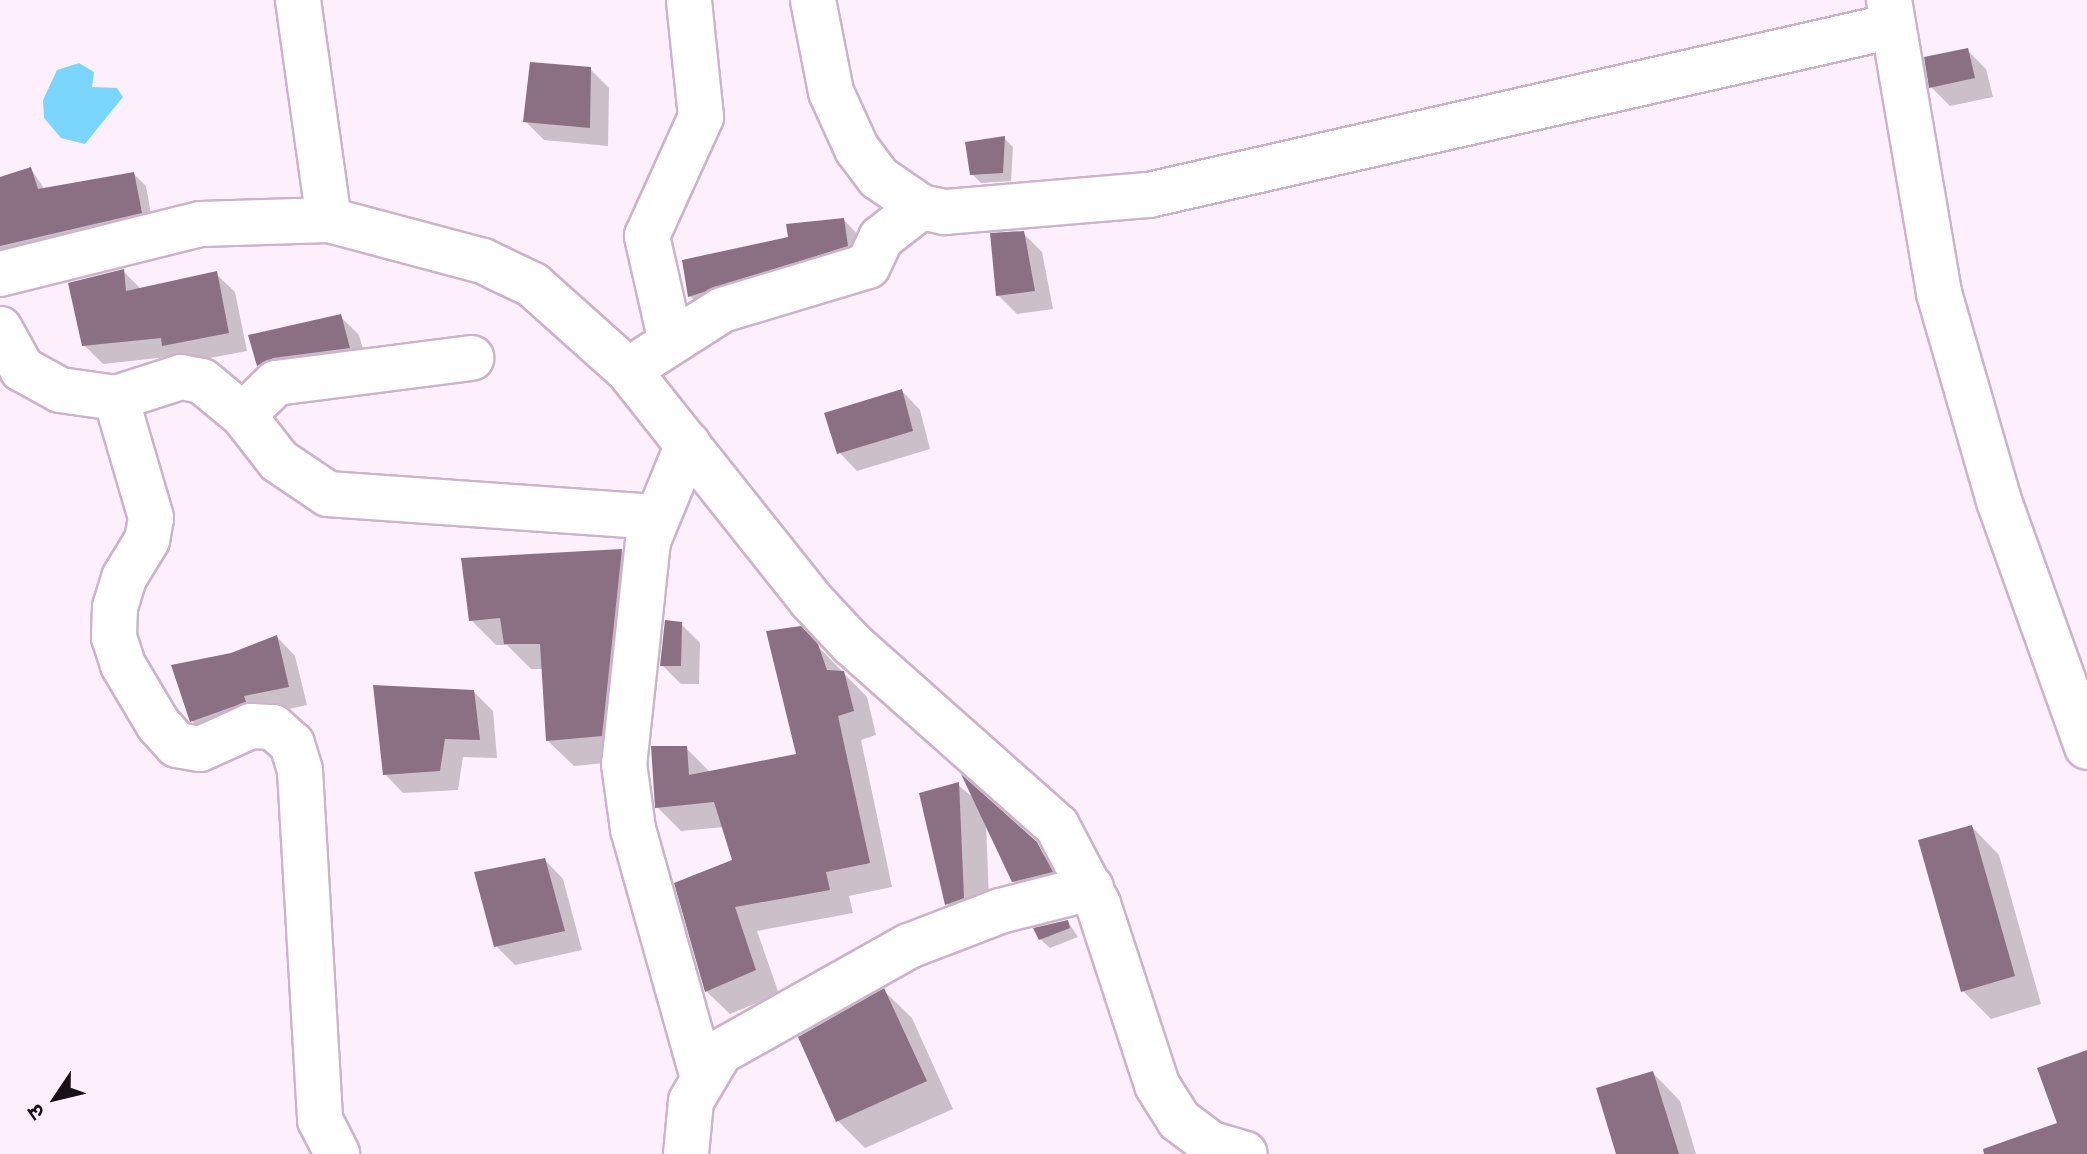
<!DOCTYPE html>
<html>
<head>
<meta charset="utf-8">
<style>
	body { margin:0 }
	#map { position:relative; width:2087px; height:1154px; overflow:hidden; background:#feeffd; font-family:"Crimson Pro","Noto Sans Devanagari",serif }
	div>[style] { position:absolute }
	.water>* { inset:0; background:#7ad6fc }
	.shadow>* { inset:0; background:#0003 }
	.building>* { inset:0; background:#8a7082 }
	.roads { filter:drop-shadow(2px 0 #ccb3ca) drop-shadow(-2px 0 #ccb3ca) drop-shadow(0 2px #ccb3ca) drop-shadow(0 -2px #ccb3ca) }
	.minor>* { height:44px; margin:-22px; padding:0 22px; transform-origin:22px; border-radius:22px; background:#fff }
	span { translate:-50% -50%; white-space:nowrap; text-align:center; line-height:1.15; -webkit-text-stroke:6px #feeffd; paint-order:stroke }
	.north { position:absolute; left:16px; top:1058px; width:80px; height:80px; -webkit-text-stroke:6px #feeffd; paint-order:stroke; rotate:235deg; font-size:22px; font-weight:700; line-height:32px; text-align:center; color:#191018 }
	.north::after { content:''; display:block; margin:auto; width:28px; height:36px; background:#191018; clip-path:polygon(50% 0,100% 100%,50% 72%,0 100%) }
</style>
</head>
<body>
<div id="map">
	<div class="water">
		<i style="clip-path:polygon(79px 63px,94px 72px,92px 87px,117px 88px,123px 97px,85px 144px,61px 138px,44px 118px,43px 100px,57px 70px)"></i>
	</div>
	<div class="shadow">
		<i style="clip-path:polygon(1967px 50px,1986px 69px,1993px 97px,1950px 106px,1931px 87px)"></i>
		<i style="clip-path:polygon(590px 69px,609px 88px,608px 146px,544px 140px,525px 121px)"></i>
		<i style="clip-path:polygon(1004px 138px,1013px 147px,1011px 181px,981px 183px,972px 174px)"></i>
		<i style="clip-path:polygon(31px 169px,45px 190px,134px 174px,146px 186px,153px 225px,0 264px,0 179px)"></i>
		<i style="clip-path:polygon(844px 220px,862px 239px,866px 265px,709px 315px,690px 296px,790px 238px)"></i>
		<i style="clip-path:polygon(1023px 233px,1042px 252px,1053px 309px,1017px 314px,998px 295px)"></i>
		<i style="clip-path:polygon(123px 271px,142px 290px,216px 274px,235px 292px,247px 351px,183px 363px,176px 356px,103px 364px,84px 345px)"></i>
		<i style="clip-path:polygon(340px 316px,359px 335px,368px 367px,278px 384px,259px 365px,251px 337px)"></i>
		<i style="clip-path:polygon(902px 391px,920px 410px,930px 449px,857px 471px,839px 452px)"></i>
		<i style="clip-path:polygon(621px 551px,647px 576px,627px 761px,574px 766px,548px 741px,544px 669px,531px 669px,507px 645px,496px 645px,471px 620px)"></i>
		<i style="clip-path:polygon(681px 624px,700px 643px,699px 684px,681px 684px,662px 665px)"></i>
		<i style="clip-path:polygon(800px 628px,867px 697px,876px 735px,861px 740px,892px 887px,849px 896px,853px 913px,757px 931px,779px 994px,730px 1014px,706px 991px,735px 861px,724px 827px,681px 831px,657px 807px,686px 748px,710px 772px,799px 755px)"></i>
		<i style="clip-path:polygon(277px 637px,295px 656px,307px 705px,262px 715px,211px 740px,192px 721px,232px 655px)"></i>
		<i style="clip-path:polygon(474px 692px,493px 711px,497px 758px,463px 757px,458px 790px,403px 793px,385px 774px)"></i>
		<i style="clip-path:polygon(958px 785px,1064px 872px,1041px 909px,1013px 881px,986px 823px,990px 926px,974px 932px,947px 904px,921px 795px)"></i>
		<i style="clip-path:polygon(1972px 827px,1999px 855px,2041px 1004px,1991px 1019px,1963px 991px)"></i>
		<i style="clip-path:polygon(545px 860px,563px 879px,582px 950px,515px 965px,496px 946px)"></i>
		<i style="clip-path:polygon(1068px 922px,1078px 937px,1050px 948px,1040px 939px)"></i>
		<i style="clip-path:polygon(884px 991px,912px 1018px,953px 1109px,865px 1148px,838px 1121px)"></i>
		<i style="clip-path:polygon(1653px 1073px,1680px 1101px,1696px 1154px,1618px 1154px)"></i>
	</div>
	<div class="building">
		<i style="clip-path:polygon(1968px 48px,1975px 78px,1929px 88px,1924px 57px)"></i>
		<i style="clip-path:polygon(530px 62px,591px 67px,590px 128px,523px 122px)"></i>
		<i style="clip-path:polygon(1005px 136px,1003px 173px,970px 175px,965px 142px)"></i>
		<i style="clip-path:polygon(31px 167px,38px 189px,134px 172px,142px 213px,0 246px,0 177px)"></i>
		<i style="clip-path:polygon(844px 218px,848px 246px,688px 297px,682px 260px,788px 237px,786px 224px)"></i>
		<i style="clip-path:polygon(1024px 231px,1035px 291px,996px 296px,990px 233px)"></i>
		<i style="clip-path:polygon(124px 269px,126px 291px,217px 271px,229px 333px,162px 346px,161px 338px,82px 346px,68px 283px)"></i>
		<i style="clip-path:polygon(341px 314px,350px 348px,273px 358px,257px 366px,248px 335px)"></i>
		<i style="clip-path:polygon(902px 389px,913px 431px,837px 454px,824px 413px)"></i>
		<i style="clip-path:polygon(622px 549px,602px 736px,546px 741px,540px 644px,504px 644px,500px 618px,469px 621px,461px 558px)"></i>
		<i style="clip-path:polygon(665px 620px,682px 622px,681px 666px,660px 666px)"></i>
		<i style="clip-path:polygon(801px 626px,818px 644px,827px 670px,844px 671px,854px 711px,838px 716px,870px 863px,826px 872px,830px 890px,735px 907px,756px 970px,705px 992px,674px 883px,732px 860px,714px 802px,655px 808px,651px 746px,687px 746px,689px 775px,796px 754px,766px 631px)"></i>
		<i style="clip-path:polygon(277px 635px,289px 687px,244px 696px,246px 702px,190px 722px,171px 665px,231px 653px)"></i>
		<i style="clip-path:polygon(373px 685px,474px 690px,480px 740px,445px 739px,440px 771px,383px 775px)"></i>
		<i style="clip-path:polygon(961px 774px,1037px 842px,1053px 872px,1012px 882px)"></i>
		<i style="clip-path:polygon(959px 782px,964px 898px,945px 905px,919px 793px)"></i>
		<i style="clip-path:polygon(1972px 825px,2015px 976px,1961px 992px,1918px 840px)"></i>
		<i style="clip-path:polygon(545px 858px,565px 931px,494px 947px,474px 872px)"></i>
		<i style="clip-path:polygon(1068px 920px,1070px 928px,1039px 940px,1033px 928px)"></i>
		<i style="clip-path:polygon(884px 988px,927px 1081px,836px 1122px,798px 1037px)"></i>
		<i style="clip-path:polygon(2087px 1050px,2087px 1154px,1984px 1154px,1983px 1149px,2057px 1123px,2037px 1068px)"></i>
		<i style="clip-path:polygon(1653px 1071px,1679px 1154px,1616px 1154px,1596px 1088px)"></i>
	</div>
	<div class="roads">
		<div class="minor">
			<i style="left:298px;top:0;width:222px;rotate:82deg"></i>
			<i style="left:813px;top:0;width:94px;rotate:78.9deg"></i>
			<i style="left:831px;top:92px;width:63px;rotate:65.5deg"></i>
			<i style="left:857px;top:149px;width:36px;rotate:53deg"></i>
			<i style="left:879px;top:178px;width:51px;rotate:34.6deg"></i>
			<i style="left:921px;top:207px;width:25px;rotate:12deg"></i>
			<i style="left:945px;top:212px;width:205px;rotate:-4.8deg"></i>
			<i style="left:1149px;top:195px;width:763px;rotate:-12.8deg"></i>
			<i style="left:1889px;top:0;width:297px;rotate:80.3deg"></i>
			<i style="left:1939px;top:293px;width:216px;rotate:73.9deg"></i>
			<i style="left:1999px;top:501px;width:261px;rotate:70.3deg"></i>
			<i style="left:0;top:274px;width:207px;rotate:-14deg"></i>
			<i style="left:201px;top:224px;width:128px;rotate:-1.8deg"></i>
			<i style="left:329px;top:220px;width:159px;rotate:14.9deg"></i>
			<i style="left:483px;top:261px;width:55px;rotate:25.6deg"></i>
			<i style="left:533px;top:285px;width:127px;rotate:41.8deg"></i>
			<i style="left:628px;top:370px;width:294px;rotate:51.5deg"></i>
			<i style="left:811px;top:600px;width:60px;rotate:47deg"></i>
			<i style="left:852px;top:644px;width:274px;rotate:41.6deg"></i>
			<i style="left:1057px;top:826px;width:88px;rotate:62.3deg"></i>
			<i style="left:1098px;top:904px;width:190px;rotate:71.9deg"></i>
			<i style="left:1157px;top:1085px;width:41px;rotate:57.8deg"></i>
			<i style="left:1179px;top:1120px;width:40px;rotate:37deg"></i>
			<i style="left:1211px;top:1144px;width:35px;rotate:16deg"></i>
			<i style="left:0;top:329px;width:46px;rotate:61.2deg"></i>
			<i style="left:22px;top:369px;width:43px;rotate:28.9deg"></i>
			<i style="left:60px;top:390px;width:57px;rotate:8.1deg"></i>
			<i style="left:116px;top:398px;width:68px;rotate:-17.9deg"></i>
			<i style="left:181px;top:377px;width:21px;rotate:11deg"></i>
			<i style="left:202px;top:381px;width:53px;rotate:39.7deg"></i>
			<i style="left:243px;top:415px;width:58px;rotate:52deg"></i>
			<i style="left:279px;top:461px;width:59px;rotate:34deg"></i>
			<i style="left:328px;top:494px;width:327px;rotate:4deg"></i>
			<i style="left:671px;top:342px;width:109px;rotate:-102.8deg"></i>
			<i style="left:647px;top:236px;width:131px;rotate:-65.6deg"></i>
			<i style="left:701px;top:117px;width:118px;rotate:-95.9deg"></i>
			<i style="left:647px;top:358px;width:89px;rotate:-32.6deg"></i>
			<i style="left:722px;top:310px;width:152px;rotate:-16.8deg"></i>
			<i style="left:868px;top:266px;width:31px;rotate:-65deg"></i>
			<i style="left:881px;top:238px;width:51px;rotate:-37.8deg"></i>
			<i style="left:116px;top:398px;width:125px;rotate:73.7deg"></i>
			<i style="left:151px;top:518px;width:22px;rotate:100deg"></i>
			<i style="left:147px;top:540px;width:44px;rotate:121.2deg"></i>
			<i style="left:124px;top:578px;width:30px;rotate:107deg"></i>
			<i style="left:115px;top:607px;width:30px;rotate:92deg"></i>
			<i style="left:114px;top:637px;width:29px;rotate:72deg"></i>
			<i style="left:123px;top:665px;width:69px;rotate:59.3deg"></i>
			<i style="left:158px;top:724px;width:28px;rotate:48deg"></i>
			<i style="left:177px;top:745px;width:23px;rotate:10deg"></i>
			<i style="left:200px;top:749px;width:56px;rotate:-24.3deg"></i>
			<i style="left:251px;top:726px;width:22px;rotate:3deg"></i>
			<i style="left:273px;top:727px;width:25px;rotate:42deg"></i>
			<i style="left:292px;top:744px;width:28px;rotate:73deg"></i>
			<i style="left:300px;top:771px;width:350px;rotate:86.7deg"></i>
			<i style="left:320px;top:1120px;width:38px;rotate:63deg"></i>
			<i style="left:243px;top:415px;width:46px;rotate:-44.1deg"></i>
			<i style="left:276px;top:383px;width:197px;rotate:-7.3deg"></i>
			<i style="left:688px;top:444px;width:105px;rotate:112.4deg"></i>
			<i style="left:648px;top:541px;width:224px;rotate:96.1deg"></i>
			<i style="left:624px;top:764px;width:66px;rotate:82.1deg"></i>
			<i style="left:633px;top:829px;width:255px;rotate:74.3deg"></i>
			<i style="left:686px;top:1154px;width:53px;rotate:-84.6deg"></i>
			<i style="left:691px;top:1101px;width:57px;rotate:-59.4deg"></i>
			<i style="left:720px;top:1052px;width:217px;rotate:-29.3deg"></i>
			<i style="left:909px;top:946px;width:97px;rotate:-21deg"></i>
			<i style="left:1000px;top:911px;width:94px;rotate:-14.2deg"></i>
		</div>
	</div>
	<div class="north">उ</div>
</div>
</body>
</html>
